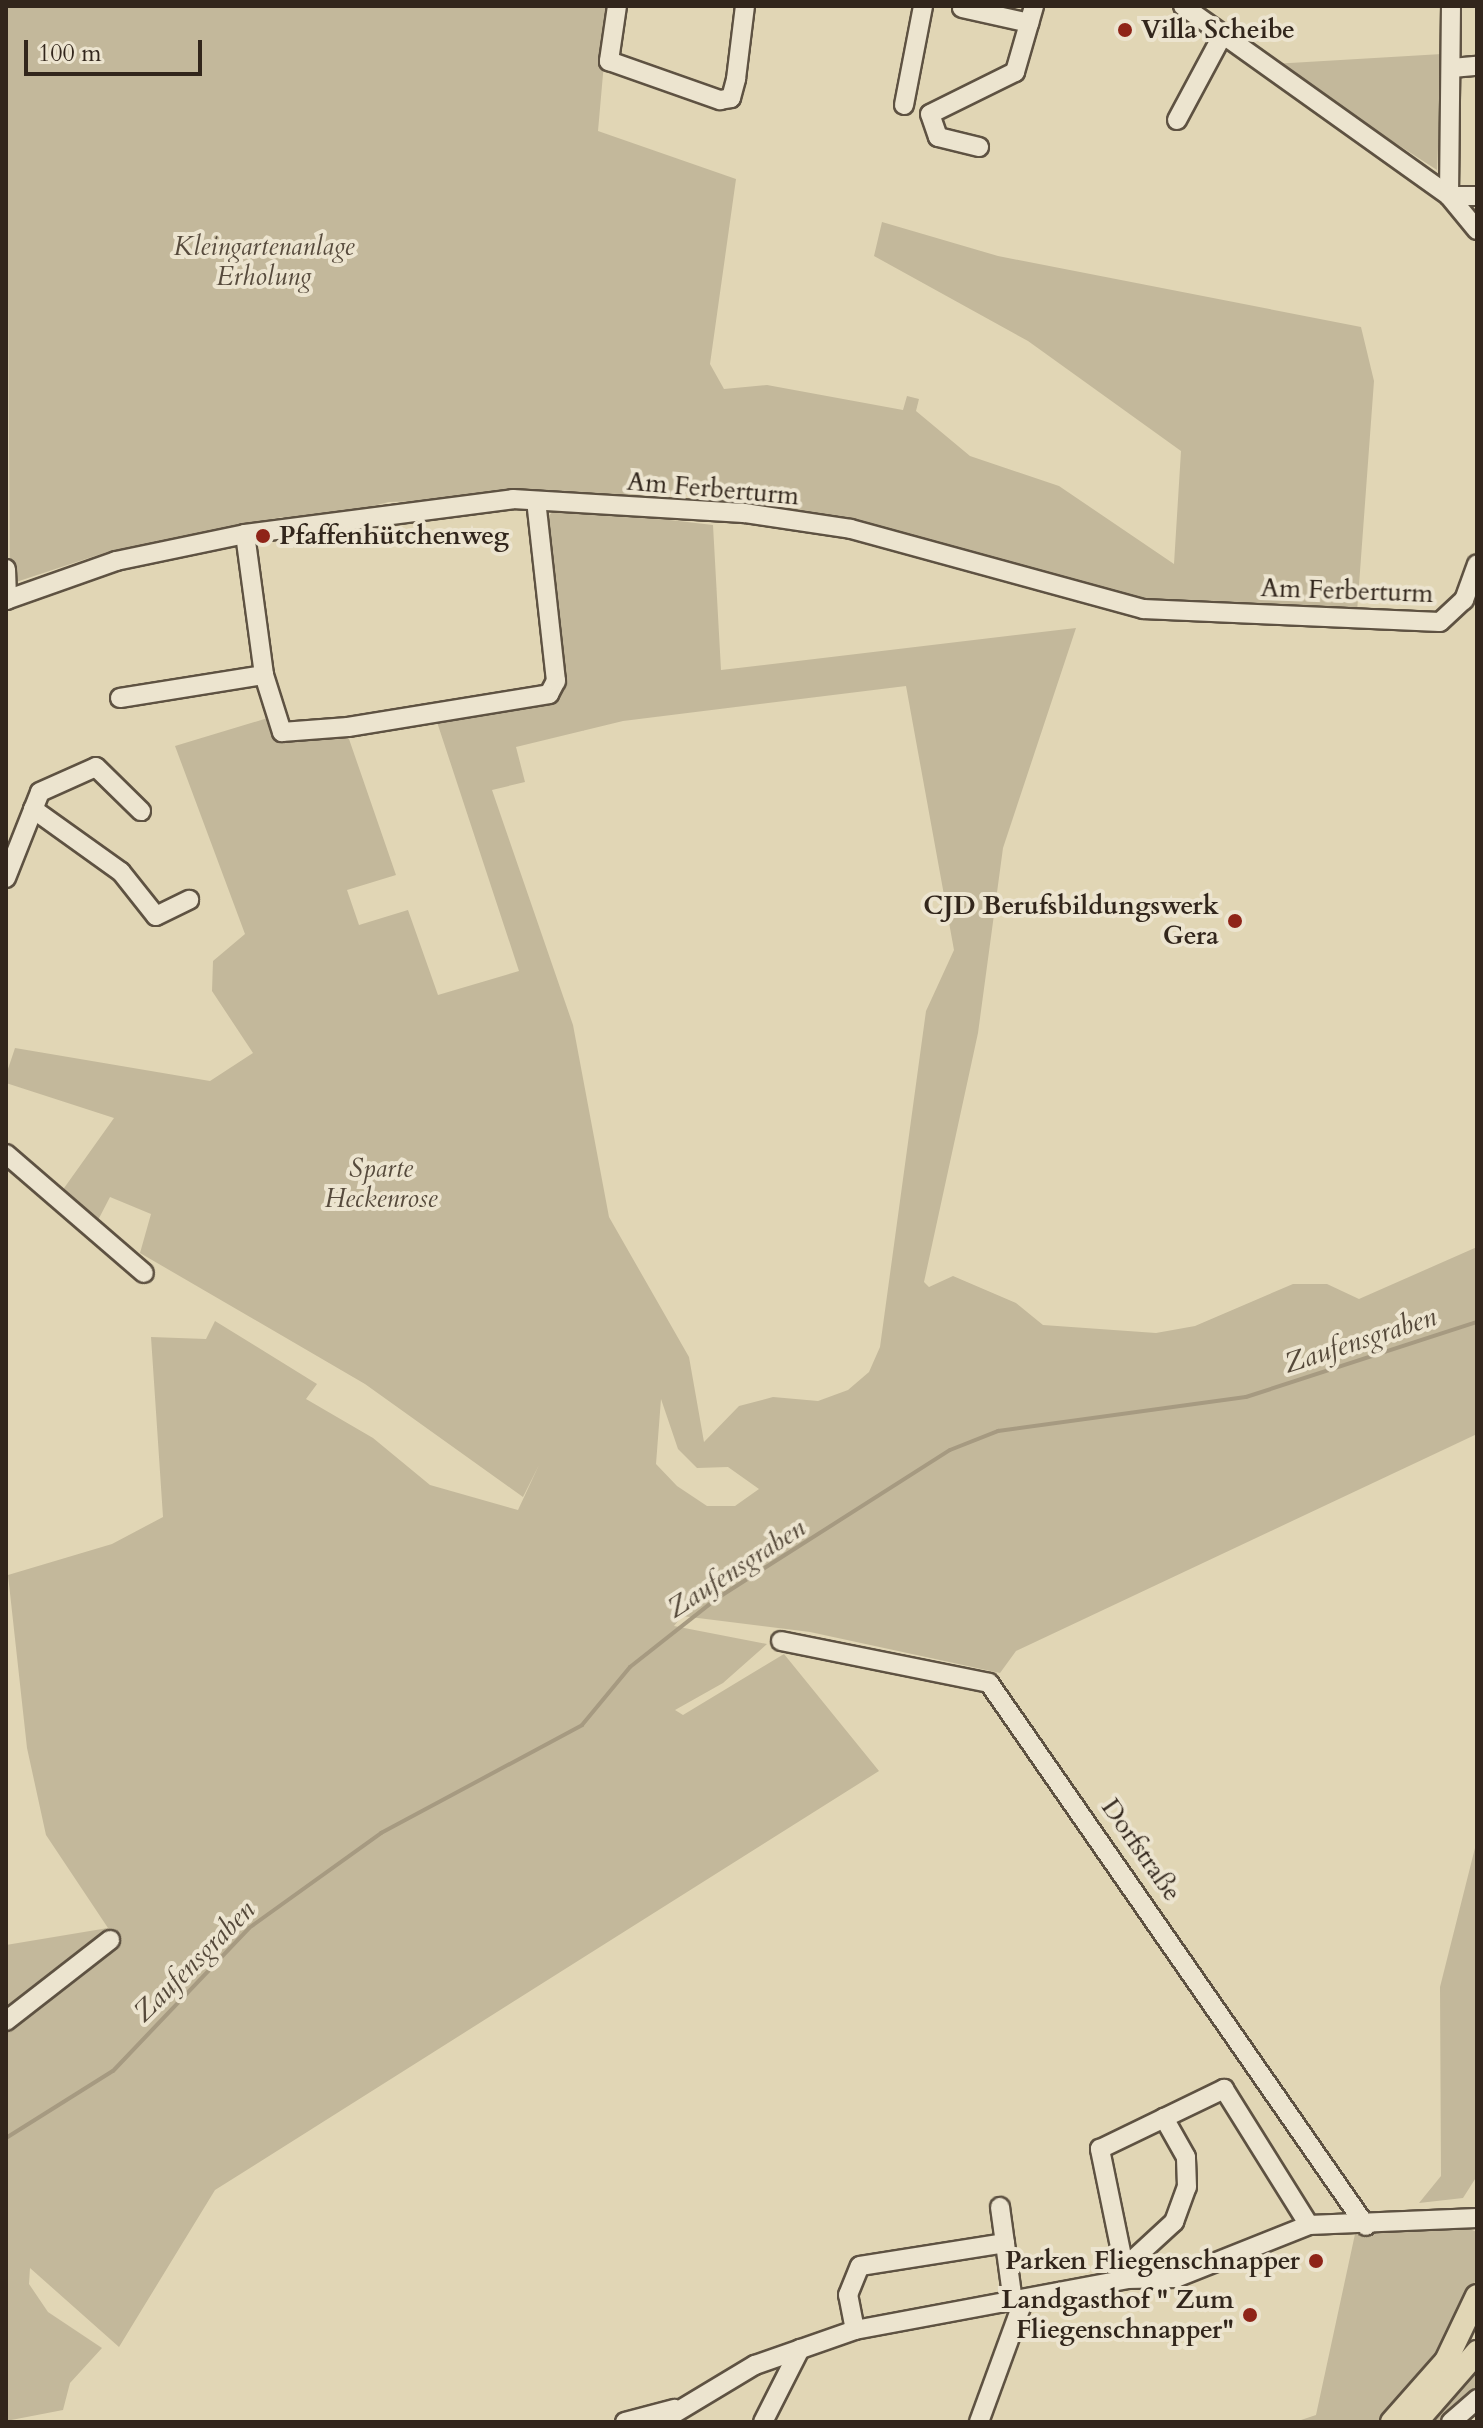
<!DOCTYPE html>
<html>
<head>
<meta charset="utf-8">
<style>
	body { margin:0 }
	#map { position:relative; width:1483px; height:2428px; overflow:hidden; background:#e1d6b5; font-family:Cardo,serif }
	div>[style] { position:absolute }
	.green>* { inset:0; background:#c3b89b }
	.stream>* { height:4px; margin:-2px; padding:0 2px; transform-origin:2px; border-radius:2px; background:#a69a81 }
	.roads { filter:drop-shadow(2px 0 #5e5242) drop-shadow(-2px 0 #5e5242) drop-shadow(0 2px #5e5242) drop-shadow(0 -2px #5e5242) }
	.minor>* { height:18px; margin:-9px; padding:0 9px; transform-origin:9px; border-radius:9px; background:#ece4cf }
	.major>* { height:22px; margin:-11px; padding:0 11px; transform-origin:11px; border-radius:11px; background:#e1d6b5 }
	.dots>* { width:22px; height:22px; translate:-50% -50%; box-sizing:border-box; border:4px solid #ece4cf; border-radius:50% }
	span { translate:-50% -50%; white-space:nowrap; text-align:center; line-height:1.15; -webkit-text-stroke:8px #ece4cf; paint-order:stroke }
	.poi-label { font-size:26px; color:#32261c; font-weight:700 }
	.left { translate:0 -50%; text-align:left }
	.right { translate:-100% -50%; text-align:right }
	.park-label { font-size:26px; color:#564a3c; font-style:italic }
	.street-label { font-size:26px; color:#32261c }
	.water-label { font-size:28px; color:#55493a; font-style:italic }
	.frame { position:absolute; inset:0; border:8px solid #32261c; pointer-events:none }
	.scale { position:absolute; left:24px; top:40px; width:178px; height:36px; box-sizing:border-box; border:4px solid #32261c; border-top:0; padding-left:10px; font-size:24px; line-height:28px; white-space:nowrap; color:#32261c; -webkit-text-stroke:6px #ece4cf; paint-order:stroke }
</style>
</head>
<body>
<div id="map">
	<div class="green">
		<i style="clip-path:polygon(6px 6px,609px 6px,598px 131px,736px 179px,710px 364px,724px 389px,767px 385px,903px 410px,907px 396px,919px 399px,916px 411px,970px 456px,1059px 486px,1174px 564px,1181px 451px,1028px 341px,874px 256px,882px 222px,998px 256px,1361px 327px,1374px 381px,1357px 612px,1125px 598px,718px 506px,720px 493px,389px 502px,305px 523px,282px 517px,110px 551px,10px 584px)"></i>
		<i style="clip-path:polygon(1442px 54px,1437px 170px,1273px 64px)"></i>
		<i style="clip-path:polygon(evenodd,558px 507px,713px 525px,721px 670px,1076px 628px,1003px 848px,978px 1033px,924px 1282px,929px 1287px,953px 1276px,1016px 1303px,1043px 1325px,1156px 1333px,1195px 1326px,1293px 1284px,1327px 1284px,1359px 1299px,1477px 1247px,1477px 1434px,1016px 1651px,1000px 1673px,810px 1632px,682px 1616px,674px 1626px,767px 1644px,723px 1683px,675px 1710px,683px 1715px,784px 1654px,879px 1771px,215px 2190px,119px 2347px,30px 2268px,29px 2284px,48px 2312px,102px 2348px,70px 2383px,63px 2410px,6px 2421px,6px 1945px,108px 1928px,46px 1835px,27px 1748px,8px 1575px,112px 1544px,163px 1517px,151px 1337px,206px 1339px,215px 1321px,317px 1384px,306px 1399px,373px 1438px,430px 1485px,518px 1510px,539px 1465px,523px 1497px,365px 1384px,140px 1253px,151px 1214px,110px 1197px,95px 1226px,57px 1198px,114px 1118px,6px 1083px,6px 1075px,15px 1048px,210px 1081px,253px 1053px,212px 991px,213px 961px,245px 934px,175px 746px,271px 717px,276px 738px,337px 731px,349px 739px,396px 875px,347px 890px,359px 925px,408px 910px,438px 995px,519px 971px,436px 719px,557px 699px,543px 521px,558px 507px,906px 686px,954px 950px,926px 1011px,880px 1347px,869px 1372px,848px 1390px,818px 1401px,773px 1397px,739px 1406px,704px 1442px,689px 1357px,609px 1217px,573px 1025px,492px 790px,525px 782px,516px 747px,623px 721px,906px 686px,558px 507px,661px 1399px,678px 1449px,697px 1468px,728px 1467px,759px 1489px,735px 1506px,707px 1506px,677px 1486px,656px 1464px,661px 1399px)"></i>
		<i style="clip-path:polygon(1477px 1840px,1477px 2176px,1463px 2198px,1419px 2203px,1441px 2176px,1440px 1987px)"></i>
		<i style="clip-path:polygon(1465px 2227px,1477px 2232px,1477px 2276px,1463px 2313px,1393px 2412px,1381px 2422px,1295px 2422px,1316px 2415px,1355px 2234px)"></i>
		<i style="clip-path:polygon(1477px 2362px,1477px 2393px,1445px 2422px,1426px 2422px)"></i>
	</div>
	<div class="stream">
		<i style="left:6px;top:2138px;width:126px;rotate:-32.1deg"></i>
		<i style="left:113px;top:2071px;width:197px;rotate:-46.4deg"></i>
		<i style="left:249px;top:1928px;width:163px;rotate:-35.7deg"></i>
		<i style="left:381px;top:1833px;width:228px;rotate:-28.2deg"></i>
		<i style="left:582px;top:1725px;width:75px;rotate:-50.4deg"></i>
		<i style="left:630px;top:1667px;width:110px;rotate:-38.3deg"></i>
		<i style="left:716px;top:1599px;width:277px;rotate:-32.5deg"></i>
		<i style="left:950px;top:1450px;width:52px;rotate:-21.6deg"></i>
		<i style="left:998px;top:1431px;width:250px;rotate:-7.8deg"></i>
		<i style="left:1246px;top:1397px;width:243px;rotate:-18deg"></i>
	</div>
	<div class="roads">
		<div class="minor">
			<i style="left:617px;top:6px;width:56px;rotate:98.3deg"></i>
			<i style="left:609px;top:61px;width:118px;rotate:19.4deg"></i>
			<i style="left:720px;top:100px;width:11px;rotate:-10deg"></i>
			<i style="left:731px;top:98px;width:20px;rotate:-75deg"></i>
			<i style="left:736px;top:79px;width:74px;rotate:-83deg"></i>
			<i style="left:1183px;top:6px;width:327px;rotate:35.5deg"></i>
			<i style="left:1449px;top:196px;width:44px;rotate:50.5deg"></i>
			<i style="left:962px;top:8px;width:69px;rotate:12.6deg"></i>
			<i style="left:1452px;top:68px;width:25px;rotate:-5deg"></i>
			<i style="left:904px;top:105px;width:101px;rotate:-79.1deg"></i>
			<i style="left:1177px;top:120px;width:95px;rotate:-61.8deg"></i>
			<i style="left:979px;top:147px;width:42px;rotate:-166.3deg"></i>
			<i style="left:938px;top:137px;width:24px;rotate:-109deg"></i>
			<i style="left:930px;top:114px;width:95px;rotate:-26.3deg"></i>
			<i style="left:1015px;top:72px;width:69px;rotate:-73.9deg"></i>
			<i style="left:1449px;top:196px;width:190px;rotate:-89.4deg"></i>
			<i style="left:1449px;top:196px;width:28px"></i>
			<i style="left:245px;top:534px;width:142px;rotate:82.3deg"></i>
			<i style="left:264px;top:675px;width:60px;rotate:72.5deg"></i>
			<i style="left:282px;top:732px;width:66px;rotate:-4.3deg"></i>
			<i style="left:348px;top:727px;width:204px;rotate:-9.3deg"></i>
			<i style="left:549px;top:694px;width:15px;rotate:-62deg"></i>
			<i style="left:556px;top:681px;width:181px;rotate:-96.3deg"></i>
			<i style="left:6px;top:569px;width:31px;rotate:88deg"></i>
			<i style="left:6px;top:600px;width:117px;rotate:-19.5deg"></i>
			<i style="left:116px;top:561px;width:132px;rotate:-11.8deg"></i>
			<i style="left:245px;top:534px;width:270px;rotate:-7.4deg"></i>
			<i style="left:513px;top:499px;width:231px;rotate:3.5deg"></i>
			<i style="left:744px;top:513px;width:108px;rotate:8.5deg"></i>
			<i style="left:851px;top:529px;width:303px;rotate:15.3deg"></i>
			<i style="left:1143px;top:609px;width:297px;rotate:2.5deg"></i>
			<i style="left:1440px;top:622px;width:33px;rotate:-43deg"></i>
			<i style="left:1464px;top:600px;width:38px;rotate:-70deg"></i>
			<i style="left:120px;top:698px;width:146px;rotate:-9.1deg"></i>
			<i style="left:33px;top:809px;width:108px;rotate:35.6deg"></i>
			<i style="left:121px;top:872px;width:56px;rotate:51.5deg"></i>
			<i style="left:156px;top:916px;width:37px;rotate:-26deg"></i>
			<i style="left:6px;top:878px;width:92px;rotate:-68.4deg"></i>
			<i style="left:40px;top:792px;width:61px;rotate:-24.1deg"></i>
			<i style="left:96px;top:767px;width:63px;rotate:44.4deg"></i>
			<i style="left:6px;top:1154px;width:182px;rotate:40.8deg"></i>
			<i style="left:781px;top:1641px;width:212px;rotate:11.4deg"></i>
			<i style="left:989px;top:1683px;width:661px;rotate:55.23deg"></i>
			<i style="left:6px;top:2021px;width:132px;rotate:-37.9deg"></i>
			<i style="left:1000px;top:2207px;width:96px;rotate:82.2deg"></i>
			<i style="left:1125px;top:2267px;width:67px;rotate:-42.6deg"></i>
			<i style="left:1174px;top:2222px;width:37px;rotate:-70deg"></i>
			<i style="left:1187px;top:2187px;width:30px;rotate:-92deg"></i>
			<i style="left:1186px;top:2157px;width:45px;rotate:-119.4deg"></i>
			<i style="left:1164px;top:2118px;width:67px;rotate:-25.8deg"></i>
			<i style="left:1224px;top:2089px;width:160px;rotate:58deg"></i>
			<i style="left:1126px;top:2276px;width:130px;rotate:-101.6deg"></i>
			<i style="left:1100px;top:2149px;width:71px;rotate:-25.8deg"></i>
			<i style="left:855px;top:2330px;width:36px;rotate:-101deg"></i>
			<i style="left:848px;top:2295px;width:31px;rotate:-68deg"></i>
			<i style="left:860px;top:2266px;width:147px;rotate:-9deg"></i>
			<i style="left:625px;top:2422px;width:51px;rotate:-14.9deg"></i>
			<i style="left:660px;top:2422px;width:111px;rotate:-31deg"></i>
			<i style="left:755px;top:2365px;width:106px;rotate:-19.3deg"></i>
			<i style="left:855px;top:2330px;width:277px;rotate:-10.6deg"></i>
			<i style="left:1127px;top:2279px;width:49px;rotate:-1.2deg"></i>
			<i style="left:1176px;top:2278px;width:143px;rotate:-21.7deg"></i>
			<i style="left:1309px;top:2225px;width:168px;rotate:-2.4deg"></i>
			<i style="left:763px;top:2422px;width:82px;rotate:-63.1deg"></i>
			<i style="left:979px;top:2422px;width:131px;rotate:-69.9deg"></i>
			<i style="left:1451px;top:2422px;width:35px;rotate:-41deg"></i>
		</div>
		<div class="major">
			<i style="left:1392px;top:2422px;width:81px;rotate:-48.5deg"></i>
			<i style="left:1446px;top:2361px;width:72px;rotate:-64.5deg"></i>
			<i style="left:1416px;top:2422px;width:93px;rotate:-48.9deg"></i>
		</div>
	</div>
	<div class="dots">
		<i style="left:1125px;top:30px;background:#8f2418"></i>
		<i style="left:263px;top:536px;background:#8f2418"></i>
		<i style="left:1235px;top:921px;background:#8f2418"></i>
		<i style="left:1316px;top:2261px;background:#8f2418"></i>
		<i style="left:1250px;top:2315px;background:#8f2418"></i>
	</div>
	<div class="poi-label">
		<span class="left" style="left:1141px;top:30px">Villa Scheibe</span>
		<span class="left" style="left:279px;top:536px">Pfaffenhütchenweg</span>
		<span class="right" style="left:1219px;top:921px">CJD Berufsbildungswerk<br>Gera</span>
		<span class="right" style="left:1300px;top:2261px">Parken Fliegenschnapper</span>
		<span class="right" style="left:1234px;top:2315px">Landgasthof " Zum<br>Fliegenschnapper"</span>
	</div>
	<div class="park-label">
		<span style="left:264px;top:262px">Kleingartenanlage<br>Erholung</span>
		<span style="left:381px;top:1184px">Sparte<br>Heckenrose</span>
	</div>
	<div class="street-label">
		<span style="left:713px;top:489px;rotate:5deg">Am Ferberturm</span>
		<span style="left:1347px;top:591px;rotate:2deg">Am Ferberturm</span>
		<span style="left:1141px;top:1850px;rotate:55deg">Dorfstraße</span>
	</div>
	<div class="water-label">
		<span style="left:1360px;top:1340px;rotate:-18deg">Zaufensgraben</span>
		<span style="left:736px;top:1568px;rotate:-33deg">Zaufensgraben</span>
		<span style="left:194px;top:1961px;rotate:-45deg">Zaufensgraben</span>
	</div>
	<div class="frame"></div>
	<div class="scale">100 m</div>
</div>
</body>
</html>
